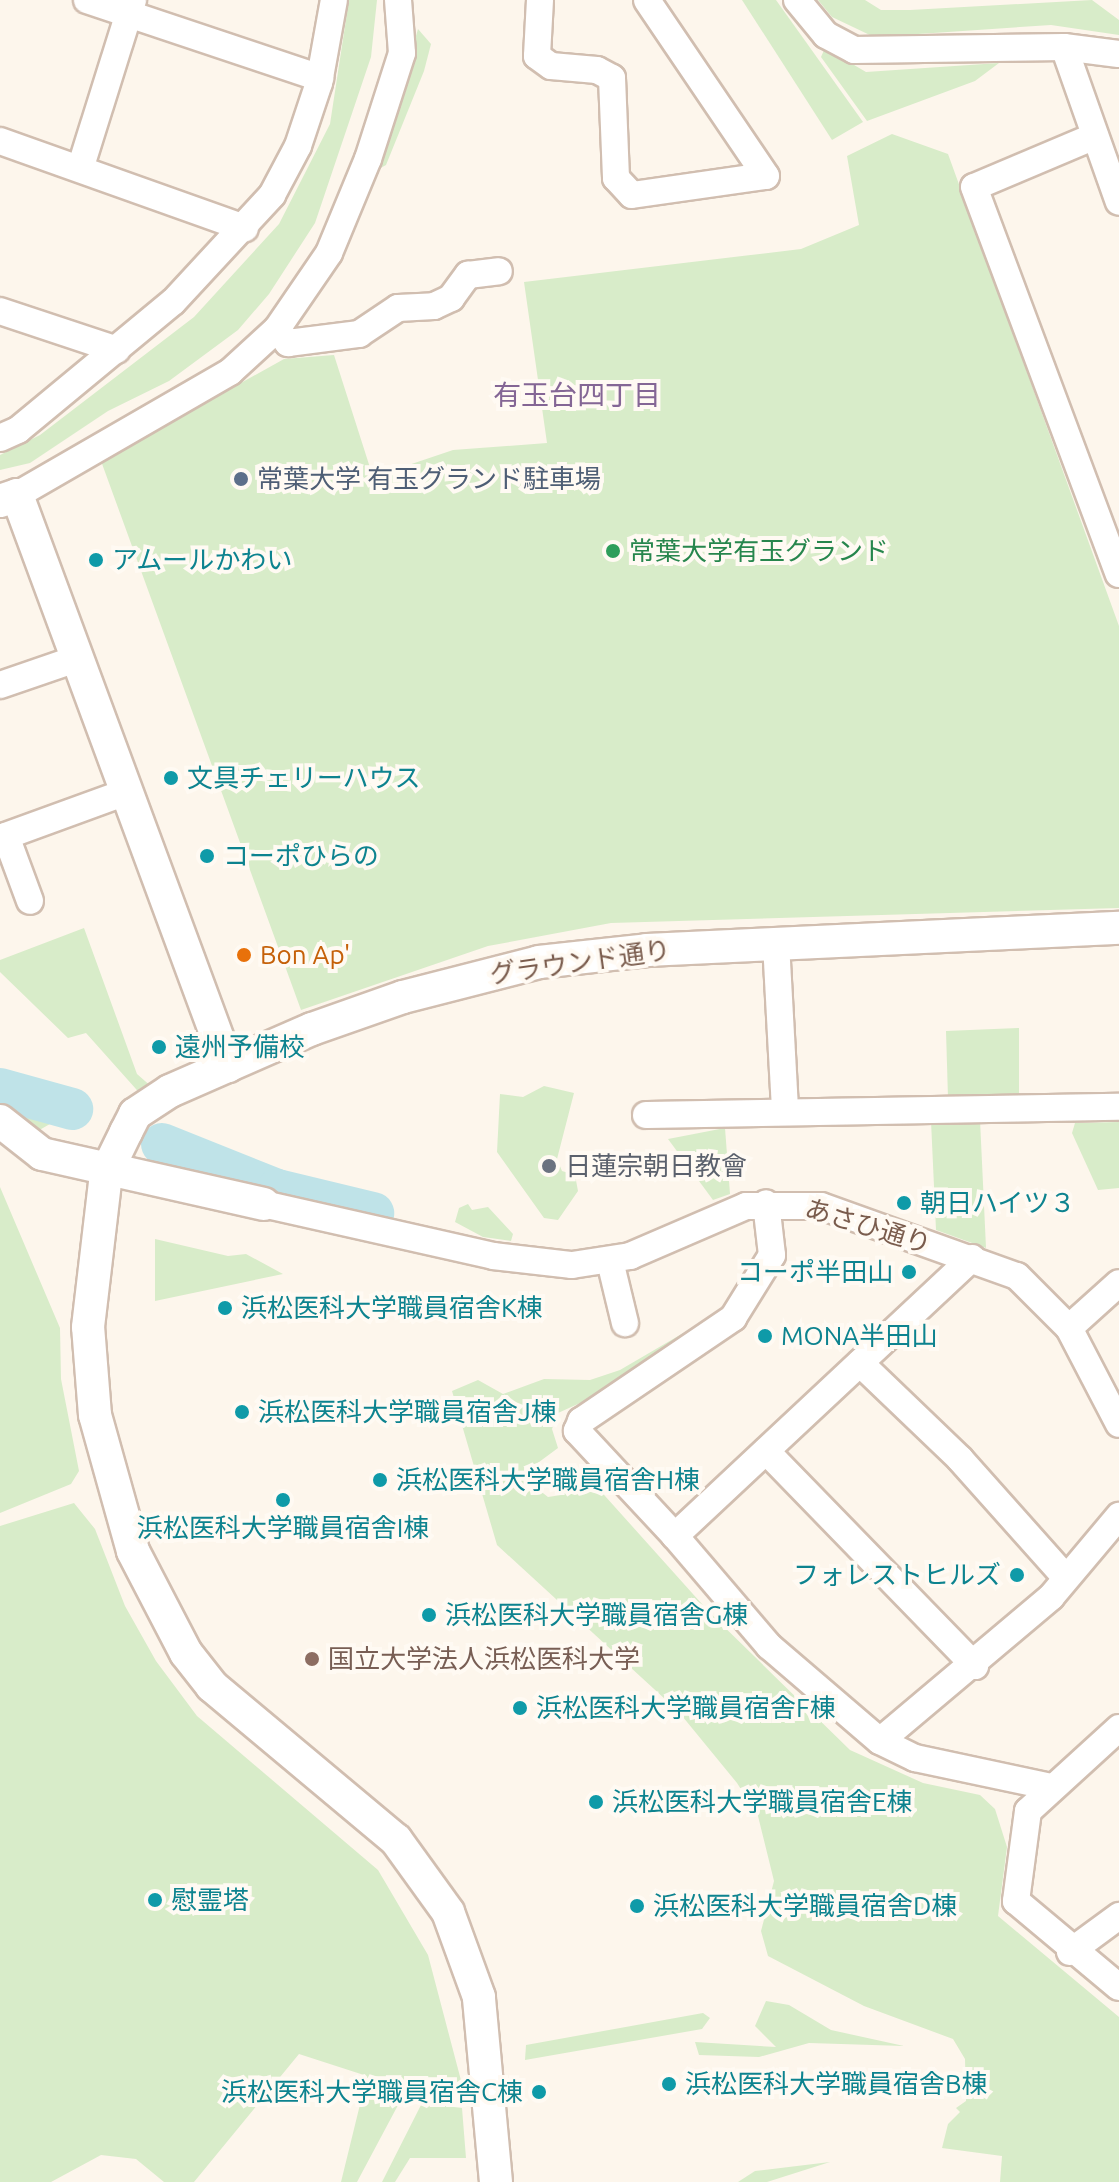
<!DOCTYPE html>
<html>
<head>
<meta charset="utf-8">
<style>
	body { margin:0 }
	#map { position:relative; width:1119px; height:2182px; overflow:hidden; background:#fdf6ec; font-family:Ubuntu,"Noto Sans JP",sans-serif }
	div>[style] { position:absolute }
	.green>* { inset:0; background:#d8ecc9 }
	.river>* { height:42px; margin:-21px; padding:0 21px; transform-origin:21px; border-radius:21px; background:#bfe3e8 }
	.roads { filter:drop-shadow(2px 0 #d1beb0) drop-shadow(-2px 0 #d1beb0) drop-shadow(0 2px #d1beb0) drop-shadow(0 -2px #d1beb0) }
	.minor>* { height:26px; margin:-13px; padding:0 13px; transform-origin:13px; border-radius:13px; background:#fff }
	.tertiary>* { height:32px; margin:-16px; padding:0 16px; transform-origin:16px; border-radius:16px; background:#fff }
	.dots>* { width:22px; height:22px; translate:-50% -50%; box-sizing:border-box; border:4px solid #fffaf3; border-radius:50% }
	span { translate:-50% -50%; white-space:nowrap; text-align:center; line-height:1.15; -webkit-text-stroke:8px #fffaf3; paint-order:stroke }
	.service-label { font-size:26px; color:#4e5e75 }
	.left { translate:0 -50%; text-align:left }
	.leisure-label { font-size:26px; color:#27864d }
	.culture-label { font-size:26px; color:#0d838f }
	.right { translate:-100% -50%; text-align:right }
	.food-label { font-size:26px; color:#c56008 }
	.street-label { font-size:26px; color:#7a5c4d }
	.worship-label { font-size:26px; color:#5b616d }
	.education-label { font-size:26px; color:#785e54 }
	.neighbourhood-label { font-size:28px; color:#846695 }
</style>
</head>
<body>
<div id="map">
	<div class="green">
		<i style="clip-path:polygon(349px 0,377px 0,371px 57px,315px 223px,269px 294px,238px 330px,169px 381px,108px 411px,30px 463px,0 470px,0 455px,40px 435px,194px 317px,279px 224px,330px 124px)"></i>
		<i style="clip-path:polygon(742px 0,776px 0,863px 122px,832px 140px)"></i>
		<i style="clip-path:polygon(818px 0,865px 0,881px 10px,910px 10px,1092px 0,1119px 20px,1119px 35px,1051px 25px,874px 37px,832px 17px)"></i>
		<i style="clip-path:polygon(418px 29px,431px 44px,424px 71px,386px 165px,377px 170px)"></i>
		<i style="clip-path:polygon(825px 48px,866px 72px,999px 63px,975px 81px,867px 121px,821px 57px)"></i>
		<i style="clip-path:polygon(892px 134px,948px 154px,1119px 626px,1119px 908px,611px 923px,488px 946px,301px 1010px,101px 461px,284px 359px,334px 355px,373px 477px,453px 450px,547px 443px,524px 282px,801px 249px,859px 225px,847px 156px)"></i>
		<i style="clip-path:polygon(84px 928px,137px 1074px,153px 1088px,144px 1098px,86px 1033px,68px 1038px,0 972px,0 960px)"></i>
		<i style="clip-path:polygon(1019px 1028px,1019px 1096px,948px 1098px,946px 1031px)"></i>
		<i style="clip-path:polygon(544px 1086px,574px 1093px,557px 1159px,562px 1171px,575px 1175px,578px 1191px,558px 1220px,544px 1218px,497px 1152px,500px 1094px,523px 1097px)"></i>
		<i style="clip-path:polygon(0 1097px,2px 1100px,69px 1113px,36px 1132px,0 1109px)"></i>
		<i style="clip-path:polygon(980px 1120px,986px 1248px,936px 1230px,931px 1121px)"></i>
		<i style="clip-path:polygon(1119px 1122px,1119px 1188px,1098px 1190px,1072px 1133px,1075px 1123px)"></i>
		<i style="clip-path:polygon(725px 1128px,730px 1194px,713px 1200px,668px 1139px)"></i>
		<i style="clip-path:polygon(0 1187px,60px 1328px,61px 1379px,79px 1471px,71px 1484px,0 1513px)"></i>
		<i style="clip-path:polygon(468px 1204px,472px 1210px,488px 1207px,513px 1234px,511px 1241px,483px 1237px,455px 1222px,459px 1208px)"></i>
		<i style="clip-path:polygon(155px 1239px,228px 1256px,246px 1254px,283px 1274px,155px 1301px)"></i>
		<i style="clip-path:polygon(709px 1318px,715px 1319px,622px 1384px,558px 1413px,552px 1429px,558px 1448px,535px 1465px,539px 1490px,548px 1497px,561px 1495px,588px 1477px,710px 1613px,850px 1750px,923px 1783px,980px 1795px,995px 1809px,1007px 1847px,998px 1916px,1119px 2017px,1119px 2182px,1000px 2182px,1002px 2156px,942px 2148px,948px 2124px,960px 2112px,956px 2108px,966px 2101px,965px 2059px,953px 2039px,864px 2006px,768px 1956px,761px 1931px,774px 1881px,758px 1816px,737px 1783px,678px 1711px,497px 1545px,452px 1391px,478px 1380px,503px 1394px,544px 1379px,590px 1380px,620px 1370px)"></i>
		<i style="clip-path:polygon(74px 1503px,95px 1529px,125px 1606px,156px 1661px,197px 1716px,378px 1870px,428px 1955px,463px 2088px,405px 2092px,357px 2182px,341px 2182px,367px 2076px,299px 2054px,194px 2182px,164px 2182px,136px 2159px,101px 2155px,51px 2182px,0 2182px,0 1526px)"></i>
		<i style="clip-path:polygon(766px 2001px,789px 2005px,831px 2030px,904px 2046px,809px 2043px,759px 2057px,699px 2055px,695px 2042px,776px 2047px,755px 2026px)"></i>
		<i style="clip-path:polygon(703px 2013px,710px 2018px,702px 2029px,525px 2060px,526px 2045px)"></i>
		<i style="clip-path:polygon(422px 2103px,462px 2108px,466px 2158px,410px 2158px,395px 2182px,382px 2182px)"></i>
		<i style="clip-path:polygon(830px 2162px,767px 2182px,738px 2182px,755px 2171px)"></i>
	</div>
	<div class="river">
		<i style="left:0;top:1089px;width:75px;rotate:15.5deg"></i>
		<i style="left:162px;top:1144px;width:124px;rotate:21.8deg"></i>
		<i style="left:277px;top:1190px;width:99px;rotate:13.5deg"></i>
	</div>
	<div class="roads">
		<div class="minor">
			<i style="left:87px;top:0;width:246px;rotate:18.5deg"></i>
			<i style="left:540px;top:0;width:56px;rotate:93.1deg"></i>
			<i style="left:537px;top:56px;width:17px;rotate:36deg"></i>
			<i style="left:551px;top:66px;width:46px;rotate:5deg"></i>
			<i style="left:597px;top:70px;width:17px;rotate:28deg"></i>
			<i style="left:612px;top:78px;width:100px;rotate:87.7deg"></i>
			<i style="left:616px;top:178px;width:23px;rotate:47deg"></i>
			<i style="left:632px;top:195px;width:135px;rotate:-8.1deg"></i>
			<i style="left:766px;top:176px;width:212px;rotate:-124.1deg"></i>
			<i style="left:797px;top:0;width:45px;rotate:50.4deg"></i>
			<i style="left:826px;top:35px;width:32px;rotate:28deg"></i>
			<i style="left:854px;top:50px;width:210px;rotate:-0.8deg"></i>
			<i style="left:1064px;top:47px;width:55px;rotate:7.3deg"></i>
			<i style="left:1064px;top:47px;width:164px;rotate:70.5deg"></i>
			<i style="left:1095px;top:136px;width:131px;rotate:157.1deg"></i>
			<i style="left:974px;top:187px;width:413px;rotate:69.5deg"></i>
			<i style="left:0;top:141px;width:260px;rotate:19.6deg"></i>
			<i style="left:81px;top:166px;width:174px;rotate:-72.6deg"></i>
			<i style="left:0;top:311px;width:123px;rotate:18.4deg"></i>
			<i style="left:277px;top:329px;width:18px;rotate:52deg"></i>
			<i style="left:288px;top:343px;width:72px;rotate:-7.2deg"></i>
			<i style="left:359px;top:334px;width:47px;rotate:-33.7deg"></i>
			<i style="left:398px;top:308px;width:36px;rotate:-3deg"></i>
			<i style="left:434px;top:306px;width:19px;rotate:-25deg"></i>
			<i style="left:451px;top:298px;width:29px;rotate:-54deg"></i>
			<i style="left:468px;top:275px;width:31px;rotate:-7deg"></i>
			<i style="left:0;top:438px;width:20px;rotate:-24deg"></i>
			<i style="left:18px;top:430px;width:201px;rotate:-39.6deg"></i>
			<i style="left:173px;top:302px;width:146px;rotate:-47.2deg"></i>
			<i style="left:272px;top:195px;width:55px;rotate:-62deg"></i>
			<i style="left:298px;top:146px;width:66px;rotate:-71.6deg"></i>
			<i style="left:319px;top:83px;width:84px;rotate:-79.8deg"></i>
			<i style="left:17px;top:495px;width:246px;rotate:-30deg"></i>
			<i style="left:230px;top:372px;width:64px;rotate:-42.5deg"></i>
			<i style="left:277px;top:329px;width:92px;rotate:-55.6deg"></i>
			<i style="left:329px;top:253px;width:102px;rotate:-67.5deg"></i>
			<i style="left:368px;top:159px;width:111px;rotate:-72.2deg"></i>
			<i style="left:402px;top:53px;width:53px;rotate:-94.3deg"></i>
			<i style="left:0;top:685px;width:83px;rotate:-18.9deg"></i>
			<i style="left:6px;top:836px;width:69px;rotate:69.7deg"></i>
			<i style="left:0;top:838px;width:137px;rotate:-20deg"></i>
			<i style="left:776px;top:943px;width:167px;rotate:86.9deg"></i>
			<i style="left:646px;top:1115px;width:473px;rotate:-1deg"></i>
			<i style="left:263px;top:1204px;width:236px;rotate:12.7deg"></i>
			<i style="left:493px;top:1256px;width:80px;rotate:6.5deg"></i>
			<i style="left:572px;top:1265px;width:59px;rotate:-8.8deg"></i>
			<i style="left:630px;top:1256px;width:126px;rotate:-23.3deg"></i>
			<i style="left:746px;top:1206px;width:75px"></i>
			<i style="left:821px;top:1206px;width:208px;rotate:19.7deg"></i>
			<i style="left:1017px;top:1276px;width:74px;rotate:45deg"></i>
			<i style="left:1069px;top:1328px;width:108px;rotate:62.5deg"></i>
			<i style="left:972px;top:1258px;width:407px;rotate:136.9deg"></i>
			<i style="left:675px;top:1536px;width:145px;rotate:49.5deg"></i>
			<i style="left:769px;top:1646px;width:146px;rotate:40.6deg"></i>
			<i style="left:880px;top:1741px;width:39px;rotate:26deg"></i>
			<i style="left:915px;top:1758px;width:139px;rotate:12deg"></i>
			<i style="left:610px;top:1261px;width:64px;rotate:76.4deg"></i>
			<i style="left:1069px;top:1328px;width:67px;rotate:-42deg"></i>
			<i style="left:860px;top:1363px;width:139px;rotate:43.8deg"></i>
			<i style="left:960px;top:1459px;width:159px;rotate:48.3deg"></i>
			<i style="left:766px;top:1451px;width:300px;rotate:45.8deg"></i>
			<i style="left:675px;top:1536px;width:144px;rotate:-133deg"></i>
			<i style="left:577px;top:1431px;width:11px;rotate:-68deg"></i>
			<i style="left:581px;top:1421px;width:184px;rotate:-34.1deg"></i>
			<i style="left:733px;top:1318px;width:74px;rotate:-58.2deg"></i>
			<i style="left:772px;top:1255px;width:52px;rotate:-96.6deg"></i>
			<i style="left:1119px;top:1728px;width:123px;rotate:137.6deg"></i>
			<i style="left:1028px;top:1811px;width:91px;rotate:97.6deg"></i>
			<i style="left:1016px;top:1901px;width:134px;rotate:39.9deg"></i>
			<i style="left:880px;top:1741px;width:224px;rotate:-40.1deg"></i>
			<i style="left:1051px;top:1597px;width:106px;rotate:-50deg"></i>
			<i style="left:1070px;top:1952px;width:61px;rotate:-36.3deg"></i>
		</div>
		<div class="tertiary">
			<i style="left:0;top:501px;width:18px;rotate:-19deg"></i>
			<i style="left:17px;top:495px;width:609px;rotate:69.72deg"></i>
			<i style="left:0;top:1121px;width:53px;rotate:38.2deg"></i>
			<i style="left:42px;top:1154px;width:227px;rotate:12.7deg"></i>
			<i style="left:496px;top:2182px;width:186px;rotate:-95.3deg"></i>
			<i style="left:479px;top:1997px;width:90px;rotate:-110deg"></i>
			<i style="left:448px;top:1912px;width:89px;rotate:-125.8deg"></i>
			<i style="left:396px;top:1840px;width:240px;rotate:-140.1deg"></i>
			<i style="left:212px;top:1686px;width:42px;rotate:-128.2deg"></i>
			<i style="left:186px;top:1653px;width:115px;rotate:-117.5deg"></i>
			<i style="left:133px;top:1551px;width:141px;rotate:-105.6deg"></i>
			<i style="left:95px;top:1415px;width:88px;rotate:-94.5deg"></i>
			<i style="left:88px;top:1327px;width:155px;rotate:-83.3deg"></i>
			<i style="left:106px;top:1173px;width:46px;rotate:-64deg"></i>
			<i style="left:126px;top:1132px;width:20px;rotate:-63deg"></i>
			<i style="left:135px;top:1114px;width:42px;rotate:-33.3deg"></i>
			<i style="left:170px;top:1091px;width:155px;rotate:-23.6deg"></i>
			<i style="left:312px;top:1029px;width:96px;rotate:-19.4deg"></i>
			<i style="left:403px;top:997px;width:140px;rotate:-14.4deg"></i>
			<i style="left:539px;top:962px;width:109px;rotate:-6.3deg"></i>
			<i style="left:647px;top:950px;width:473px;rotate:-2.7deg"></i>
		</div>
	</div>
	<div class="dots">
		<i style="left:241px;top:479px;background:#5c6f8a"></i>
		<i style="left:613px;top:551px;background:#2e9e5b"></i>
		<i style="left:96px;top:560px;background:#0f9aa8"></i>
		<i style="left:171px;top:778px;background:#0f9aa8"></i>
		<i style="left:207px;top:856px;background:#0f9aa8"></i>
		<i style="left:244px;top:955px;background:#e8710a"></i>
		<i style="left:159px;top:1047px;background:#0f9aa8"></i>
		<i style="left:549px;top:1166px;background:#6b7280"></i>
		<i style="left:904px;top:1203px;background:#0f9aa8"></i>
		<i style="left:909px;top:1272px;background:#0f9aa8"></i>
		<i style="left:225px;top:1308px;background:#0f9aa8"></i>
		<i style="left:765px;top:1336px;background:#0f9aa8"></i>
		<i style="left:242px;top:1412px;background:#0f9aa8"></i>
		<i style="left:380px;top:1480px;background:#0f9aa8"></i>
		<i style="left:283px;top:1500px;background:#0f9aa8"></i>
		<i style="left:1017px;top:1575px;background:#0f9aa8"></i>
		<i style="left:429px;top:1615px;background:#0f9aa8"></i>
		<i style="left:312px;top:1659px;background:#8d6e63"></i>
		<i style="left:520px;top:1708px;background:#0f9aa8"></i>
		<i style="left:596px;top:1802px;background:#0f9aa8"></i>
		<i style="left:155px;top:1900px;background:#0f9aa8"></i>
		<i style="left:637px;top:1906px;background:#0f9aa8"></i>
		<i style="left:669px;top:2084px;background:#0f9aa8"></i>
		<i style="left:539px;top:2092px;background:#0f9aa8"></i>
	</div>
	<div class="service-label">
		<span class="left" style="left:257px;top:479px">常葉大学 有玉グランド駐車場</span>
	</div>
	<div class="leisure-label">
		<span class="left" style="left:629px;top:551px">常葉大学有玉グランド</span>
	</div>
	<div class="culture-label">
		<span class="left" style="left:112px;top:560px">アムールかわい</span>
		<span class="left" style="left:187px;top:778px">文具チェリーハウス</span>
		<span class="left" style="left:223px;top:856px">コーポひらの</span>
		<span class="left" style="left:175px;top:1047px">遠州予備校</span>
		<span class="left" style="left:920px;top:1203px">朝日ハイツ３</span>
		<span class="right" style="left:893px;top:1272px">コーポ半田山</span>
		<span class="left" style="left:241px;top:1308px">浜松医科大学職員宿舎K棟</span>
		<span class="left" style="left:781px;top:1336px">MONA半田山</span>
		<span class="left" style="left:258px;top:1412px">浜松医科大学職員宿舎J棟</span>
		<span class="left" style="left:396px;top:1480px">浜松医科大学職員宿舎H棟</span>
		<span style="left:283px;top:1528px">浜松医科大学職員宿舎I棟</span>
		<span class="right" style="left:1001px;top:1575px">フォレストヒルズ</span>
		<span class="left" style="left:445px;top:1615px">浜松医科大学職員宿舎G棟</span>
		<span class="left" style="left:536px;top:1708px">浜松医科大学職員宿舎F棟</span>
		<span class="left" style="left:612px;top:1802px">浜松医科大学職員宿舎E棟</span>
		<span class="left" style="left:171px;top:1900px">慰霊塔</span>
		<span class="left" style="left:653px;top:1906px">浜松医科大学職員宿舎D棟</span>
		<span class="left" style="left:685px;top:2084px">浜松医科大学職員宿舎B棟</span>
		<span class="right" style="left:523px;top:2092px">浜松医科大学職員宿舎C棟</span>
	</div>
	<div class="food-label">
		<span class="left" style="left:260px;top:955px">Bon Ap'</span>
	</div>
	<div class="street-label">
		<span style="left:580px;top:962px;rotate:-8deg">グラウンド通り</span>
		<span style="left:868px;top:1226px;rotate:17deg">あさひ通り</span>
	</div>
	<div class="worship-label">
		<span class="left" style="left:565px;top:1166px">日蓮宗朝日教會</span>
	</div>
	<div class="education-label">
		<span class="left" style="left:328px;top:1659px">国立大学法人浜松医科大学</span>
	</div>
	<div class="neighbourhood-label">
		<span style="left:577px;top:395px">有玉台四丁目</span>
	</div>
</div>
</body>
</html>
